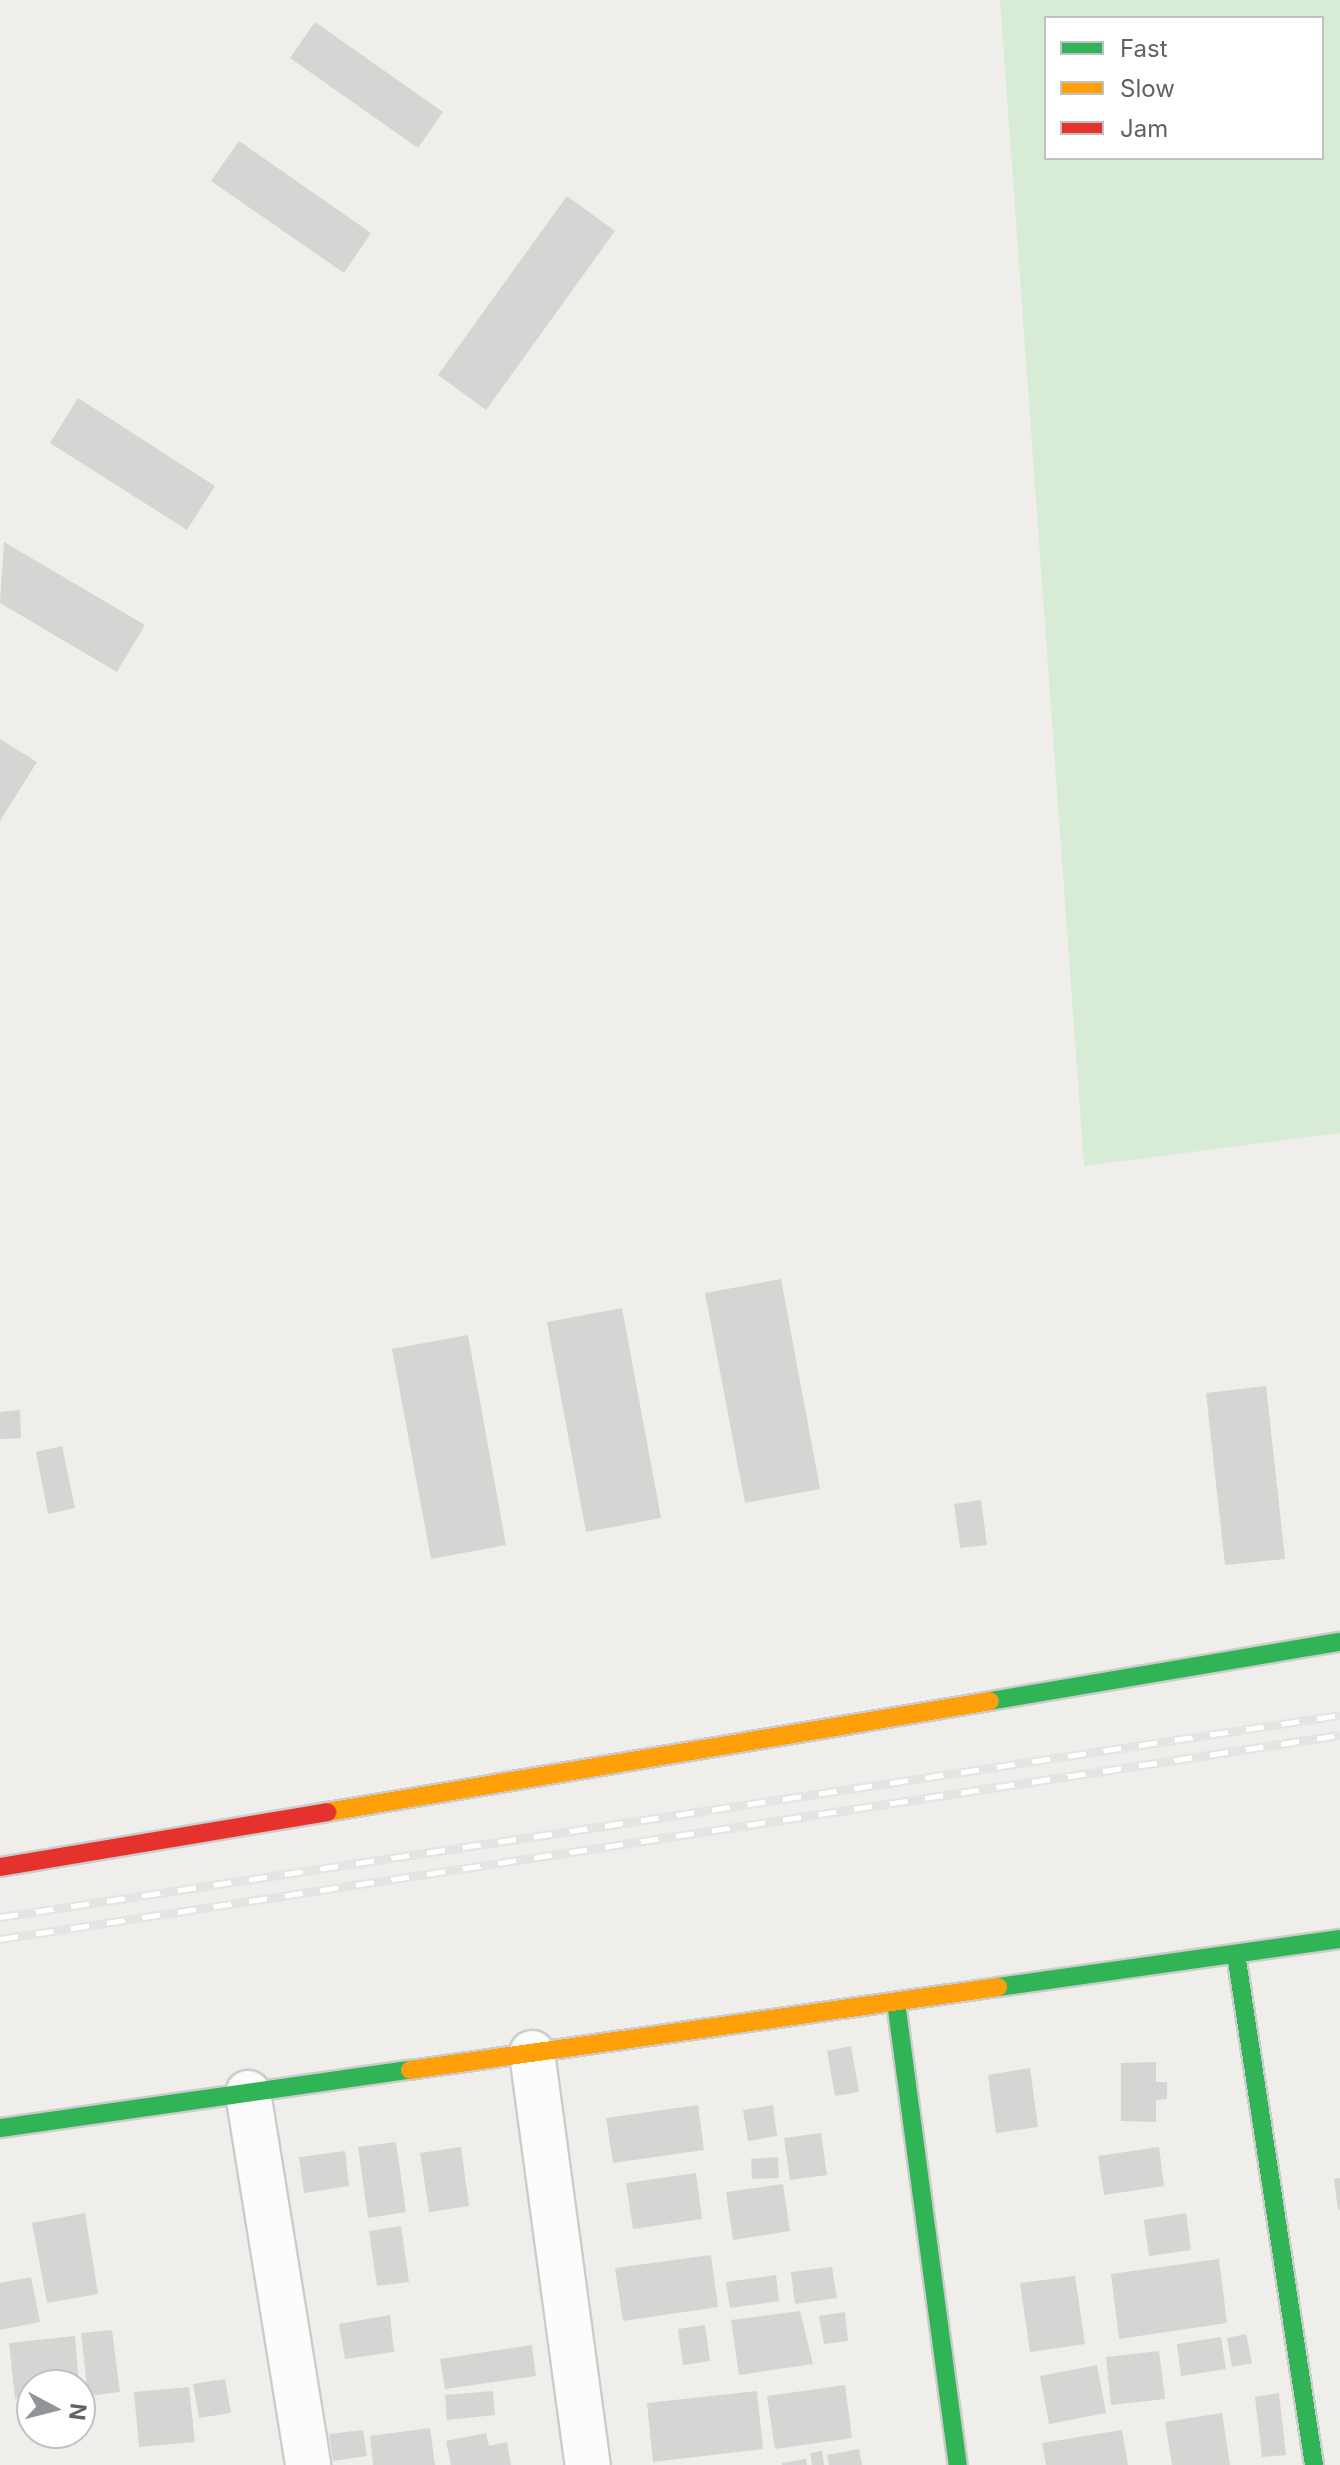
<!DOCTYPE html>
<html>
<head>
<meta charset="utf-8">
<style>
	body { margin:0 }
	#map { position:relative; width:1340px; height:2465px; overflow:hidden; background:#efeeea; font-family:Inter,sans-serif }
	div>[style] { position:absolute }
	.green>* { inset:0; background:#d8ebd6 }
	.building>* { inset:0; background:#d6d5d3 }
	.roads { filter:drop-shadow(2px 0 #cbcccc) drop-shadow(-2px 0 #cbcccc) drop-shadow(0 2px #cbcccc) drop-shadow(0 -2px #cbcccc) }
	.street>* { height:44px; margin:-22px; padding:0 22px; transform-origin:22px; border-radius:22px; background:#fdfcfc }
	.fast>* { height:18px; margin:-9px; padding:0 9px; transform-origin:9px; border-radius:9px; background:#30b455 }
	.slow>* { height:18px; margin:-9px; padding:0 9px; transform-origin:9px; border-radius:9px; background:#ff9f0a }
	.jam>* { height:18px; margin:-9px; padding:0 9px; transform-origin:9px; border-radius:9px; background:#e5322d }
	.rail>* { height:9px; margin-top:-4.5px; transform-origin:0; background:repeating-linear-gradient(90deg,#fff 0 18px,#e4e4e4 0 36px); box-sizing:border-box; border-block:2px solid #e4e4e4 }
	span { translate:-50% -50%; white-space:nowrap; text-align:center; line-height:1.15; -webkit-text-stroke:6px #fff; paint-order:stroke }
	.legend { position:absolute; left:1044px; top:16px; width:280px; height:144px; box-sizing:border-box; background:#fff; border:2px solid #bfc1c3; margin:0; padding:10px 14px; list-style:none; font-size:24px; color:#5f6368 }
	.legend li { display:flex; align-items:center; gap:16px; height:40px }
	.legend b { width:40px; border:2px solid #bfc1c3 }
	.north { position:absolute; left:16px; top:2369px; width:80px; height:80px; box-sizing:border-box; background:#fff; border:2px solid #bfc1c3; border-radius:50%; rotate:97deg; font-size:22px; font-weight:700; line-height:32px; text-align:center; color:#5f6368 }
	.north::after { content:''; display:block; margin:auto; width:28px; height:36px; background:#919496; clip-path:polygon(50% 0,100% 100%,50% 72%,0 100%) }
</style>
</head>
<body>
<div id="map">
	<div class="green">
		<i style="clip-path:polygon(evenodd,1000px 0,1340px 0,1340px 1133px,1084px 1166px,1000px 0,1046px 18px,1322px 18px,1322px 158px,1046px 158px,1046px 18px)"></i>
	</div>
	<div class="building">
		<i style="clip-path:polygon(315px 22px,443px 112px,418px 148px,290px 58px)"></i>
		<i style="clip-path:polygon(239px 141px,371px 233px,344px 273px,211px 181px)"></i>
		<i style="clip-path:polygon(567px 196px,615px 231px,486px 410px,438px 375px)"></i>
		<i style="clip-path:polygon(78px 398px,215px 486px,187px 530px,50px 443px)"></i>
		<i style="clip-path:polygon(4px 542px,145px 625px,117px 672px,0 603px)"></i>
		<i style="clip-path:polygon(0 739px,37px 762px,0 821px)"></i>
		<i style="clip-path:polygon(781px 1279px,820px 1489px,745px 1503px,705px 1293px)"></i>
		<i style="clip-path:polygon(622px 1308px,661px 1518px,586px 1532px,547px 1322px)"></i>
		<i style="clip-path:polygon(468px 1335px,506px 1545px,431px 1559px,392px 1349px)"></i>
		<i style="clip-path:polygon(1266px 1386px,1285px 1559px,1225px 1565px,1206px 1393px)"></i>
		<i style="clip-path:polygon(20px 1410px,21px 1438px,0 1439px,0 1412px)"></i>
		<i style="clip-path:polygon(62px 1446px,75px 1508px,48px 1514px,36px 1452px)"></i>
		<i style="clip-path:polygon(981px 1500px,987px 1545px,960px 1548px,954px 1504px)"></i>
		<i style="clip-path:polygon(851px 2046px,859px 2092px,835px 2096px,827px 2051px)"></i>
		<i style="clip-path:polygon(1156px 2062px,1156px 2082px,1167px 2082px,1167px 2099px,1156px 2100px,1156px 2122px,1121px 2121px,1121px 2063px)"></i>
		<i style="clip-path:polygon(1030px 2068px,1038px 2127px,996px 2133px,988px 2075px)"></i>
		<i style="clip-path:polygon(698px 2105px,704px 2150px,613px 2163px,606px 2118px)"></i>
		<i style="clip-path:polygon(773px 2105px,777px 2136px,748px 2141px,743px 2110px)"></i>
		<i style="clip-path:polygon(821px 2133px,827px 2175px,790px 2180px,784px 2138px)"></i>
		<i style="clip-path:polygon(396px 2142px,406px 2212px,368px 2218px,358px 2147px)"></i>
		<i style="clip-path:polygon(461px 2147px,469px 2206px,429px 2212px,420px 2153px)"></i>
		<i style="clip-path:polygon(1159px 2147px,1164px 2186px,1104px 2195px,1098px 2156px)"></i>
		<i style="clip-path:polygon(345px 2151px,349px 2186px,304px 2193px,299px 2157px)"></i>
		<i style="clip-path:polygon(778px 2157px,779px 2178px,752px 2179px,751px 2159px)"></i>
		<i style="clip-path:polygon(696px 2173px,702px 2219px,633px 2229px,626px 2183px)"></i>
		<i style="clip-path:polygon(1340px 2178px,1340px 2210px,1338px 2210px,1334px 2179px)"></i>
		<i style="clip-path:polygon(783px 2184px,790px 2231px,733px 2240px,726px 2192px)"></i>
		<i style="clip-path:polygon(85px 2213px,98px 2294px,47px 2303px,32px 2223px)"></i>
		<i style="clip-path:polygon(1186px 2213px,1191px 2250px,1149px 2256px,1144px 2220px)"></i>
		<i style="clip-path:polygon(401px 2226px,409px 2282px,377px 2286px,369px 2231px)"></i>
		<i style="clip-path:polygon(711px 2255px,718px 2307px,623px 2321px,615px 2268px)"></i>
		<i style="clip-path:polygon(1219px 2259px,1227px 2323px,1119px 2339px,1111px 2274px)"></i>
		<i style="clip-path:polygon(832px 2267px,837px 2298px,795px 2304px,791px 2272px)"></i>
		<i style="clip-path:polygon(776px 2275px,779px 2301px,730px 2308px,726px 2282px)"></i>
		<i style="clip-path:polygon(1075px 2276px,1085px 2344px,1030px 2352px,1020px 2283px)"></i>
		<i style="clip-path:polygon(31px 2277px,40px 2322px,0 2330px,0 2283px)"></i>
		<i style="clip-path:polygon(800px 2311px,813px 2364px,739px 2375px,731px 2320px)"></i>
		<i style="clip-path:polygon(845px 2312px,848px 2341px,824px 2344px,819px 2316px)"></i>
		<i style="clip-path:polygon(390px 2315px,394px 2352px,345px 2359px,339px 2324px)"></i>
		<i style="clip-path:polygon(705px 2325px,710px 2361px,683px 2365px,678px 2329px)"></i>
		<i style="clip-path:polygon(112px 2330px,120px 2392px,88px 2396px,81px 2333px)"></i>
		<i style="clip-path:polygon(1246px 2334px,1252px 2363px,1232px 2367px,1227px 2338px)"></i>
		<i style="clip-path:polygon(75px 2336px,79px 2385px,32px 2385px,32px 2397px,15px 2399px,9px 2343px)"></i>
		<i style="clip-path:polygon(1221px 2337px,1226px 2369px,1181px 2376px,1177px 2344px)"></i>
		<i style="clip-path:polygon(532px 2345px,536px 2376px,445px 2389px,440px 2359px)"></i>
		<i style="clip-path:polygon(1159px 2351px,1165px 2399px,1111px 2405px,1106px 2357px)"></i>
		<i style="clip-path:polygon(1097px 2365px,1106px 2413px,1049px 2424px,1040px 2376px)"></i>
		<i style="clip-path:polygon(225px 2379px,231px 2413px,199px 2418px,193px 2384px)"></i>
		<i style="clip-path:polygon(845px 2385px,852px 2438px,775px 2449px,767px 2396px)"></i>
		<i style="clip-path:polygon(189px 2387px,195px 2442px,139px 2447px,134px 2392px)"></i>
		<i style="clip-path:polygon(493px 2391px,495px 2415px,447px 2420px,445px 2395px)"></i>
		<i style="clip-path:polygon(757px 2391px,763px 2449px,653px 2462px,647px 2403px)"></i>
		<i style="clip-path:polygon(1279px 2393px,1286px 2455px,1262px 2457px,1255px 2397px)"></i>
		<i style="clip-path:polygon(1222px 2413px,1230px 2465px,1172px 2465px,1165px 2422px)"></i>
		<i style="clip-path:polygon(430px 2428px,435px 2465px,373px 2465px,370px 2436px)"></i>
		<i style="clip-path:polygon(363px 2430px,367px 2456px,333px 2461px,329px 2434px)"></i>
		<i style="clip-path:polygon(1122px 2430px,1128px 2465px,1046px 2465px,1042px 2443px)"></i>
		<i style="clip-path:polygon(486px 2433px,489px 2446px,507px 2442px,511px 2465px,451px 2465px,446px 2441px)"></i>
		<i style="clip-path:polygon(859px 2449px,862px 2465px,829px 2465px,827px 2455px)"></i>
		<i style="clip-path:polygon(822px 2451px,824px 2465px,812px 2465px,810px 2453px)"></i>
		<i style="clip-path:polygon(806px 2459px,807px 2465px,782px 2465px,782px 2463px)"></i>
	</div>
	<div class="roads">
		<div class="street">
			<i style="left:532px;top:2053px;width:416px;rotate:82.3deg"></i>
			<i style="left:248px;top:2093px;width:377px;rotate:80.8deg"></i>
		</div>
		<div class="fast">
			<i style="left:990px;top:1701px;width:355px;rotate:-9.6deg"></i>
			<i style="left:1236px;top:1954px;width:517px;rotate:81.32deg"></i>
			<i style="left:998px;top:1987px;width:345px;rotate:-8deg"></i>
			<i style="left:896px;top:2002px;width:467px;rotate:82.4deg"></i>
			<i style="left:0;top:2128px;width:414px;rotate:-8.1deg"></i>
		</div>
		<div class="slow">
			<i style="left:327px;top:1812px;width:672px;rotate:-9.5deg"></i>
			<i style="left:410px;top:2070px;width:594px;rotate:-8.03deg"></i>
		</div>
		<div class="jam">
			<i style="left:0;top:1867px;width:332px;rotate:-9.5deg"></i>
		</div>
	</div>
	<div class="rail">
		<i style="left:0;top:1917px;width:1355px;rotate:-8.57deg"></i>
		<i style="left:0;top:1939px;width:1355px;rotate:-8.66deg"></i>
	</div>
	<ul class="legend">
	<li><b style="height:10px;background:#30b455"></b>Fast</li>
	<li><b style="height:10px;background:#ff9f0a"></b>Slow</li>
	<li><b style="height:10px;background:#e5322d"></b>Jam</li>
	</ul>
	<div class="north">N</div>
</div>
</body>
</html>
